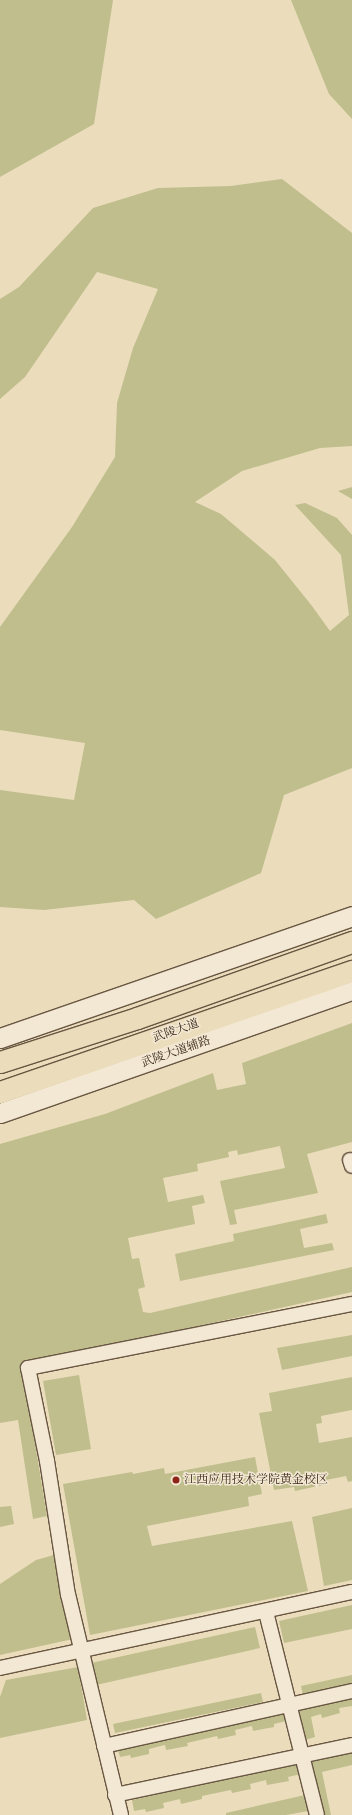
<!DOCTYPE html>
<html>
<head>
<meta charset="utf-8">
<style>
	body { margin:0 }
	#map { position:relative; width:352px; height:1815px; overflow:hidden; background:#ebdcbc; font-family:Alegreya,"Noto Serif SC",serif }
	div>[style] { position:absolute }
	.green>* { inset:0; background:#bfbe8c }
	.roads { filter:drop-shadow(1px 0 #685642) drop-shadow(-1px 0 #685642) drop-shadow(0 1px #685642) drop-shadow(0 -1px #685642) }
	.street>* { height:14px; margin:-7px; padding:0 7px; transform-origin:7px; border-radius:7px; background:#f2e8d3 }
	.secondary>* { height:19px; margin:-9.5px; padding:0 9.5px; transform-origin:9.5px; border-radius:9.5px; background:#f2e8d3 }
	.primary>* { height:21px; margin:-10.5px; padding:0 10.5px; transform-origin:10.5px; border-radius:10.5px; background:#ebdcbc }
	.dots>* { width:11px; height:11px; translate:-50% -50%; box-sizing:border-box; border:2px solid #f2e8d3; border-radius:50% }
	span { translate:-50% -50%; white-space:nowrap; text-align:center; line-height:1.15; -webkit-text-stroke:3px #f2e8d3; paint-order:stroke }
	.street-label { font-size:12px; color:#3d291a }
	.poi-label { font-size:12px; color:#3d291a }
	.left { translate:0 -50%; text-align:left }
</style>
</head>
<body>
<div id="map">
	<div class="green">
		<i style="clip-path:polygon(0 0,113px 0,94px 124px,0 177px)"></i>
		<i style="clip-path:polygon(291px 0,352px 0,352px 119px,329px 94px)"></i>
		<i style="clip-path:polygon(282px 179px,352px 233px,352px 446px,320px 448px,242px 471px,195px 502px,221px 514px,275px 560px,312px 606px,330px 631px,349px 615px,341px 555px,295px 505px,305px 503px,337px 518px,352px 535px,352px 768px,284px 795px,261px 873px,156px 919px,134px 900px,44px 910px,0 907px,0 790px,74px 800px,85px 743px,0 730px,0 627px,72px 527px,115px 457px,117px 403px,133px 348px,158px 289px,97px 272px,25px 377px,0 399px,0 299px,19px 287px,93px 208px,158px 188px,231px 186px)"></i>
		<i style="clip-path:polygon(352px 487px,352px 499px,338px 491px)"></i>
		<i style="clip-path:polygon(352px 1023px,352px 1142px,307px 1154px,318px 1193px,234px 1210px,237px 1224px,230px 1225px,220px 1181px,285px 1168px,280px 1146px,238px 1155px,237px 1150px,228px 1152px,229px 1157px,197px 1164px,198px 1171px,163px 1178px,168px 1202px,203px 1195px,205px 1203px,192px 1206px,195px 1224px,128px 1238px,132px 1259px,139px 1258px,145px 1287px,138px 1289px,143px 1312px,150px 1313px,352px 1267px,352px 1292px,22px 1365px,47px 1516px,33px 1519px,18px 1420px,0 1423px,0 1144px,105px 1114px,213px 1073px,217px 1090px,246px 1084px,242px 1063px)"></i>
		<i style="clip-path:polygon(326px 1214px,328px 1223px,300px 1229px,304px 1248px,332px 1243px,334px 1250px,180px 1281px,175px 1254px,234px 1241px,233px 1234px)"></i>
		<i style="clip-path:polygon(352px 1335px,352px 1356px,282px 1370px,277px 1348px)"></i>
		<i style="clip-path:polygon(79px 1375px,91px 1449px,56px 1455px,43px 1381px)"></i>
		<i style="clip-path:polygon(352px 1377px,352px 1410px,321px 1416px,322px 1423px,316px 1424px,319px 1443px,352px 1437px,352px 1481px,348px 1482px,346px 1476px,326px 1480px,327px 1484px,295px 1491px,294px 1487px,274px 1490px,259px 1413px,272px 1411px,269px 1393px)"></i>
		<i style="clip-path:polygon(255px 1457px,262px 1494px,248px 1497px,249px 1506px,147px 1526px,152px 1546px,292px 1521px,308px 1591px,90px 1635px,63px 1484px,132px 1472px,133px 1474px,164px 1468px,165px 1474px)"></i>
		<i style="clip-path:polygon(11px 1506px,14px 1524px,0 1527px,0 1507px)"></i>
		<i style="clip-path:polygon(352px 1508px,352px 1580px,324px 1586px,312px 1517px)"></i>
		<i style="clip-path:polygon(54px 1555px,73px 1639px,0 1655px,0 1584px,36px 1560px)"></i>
		<i style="clip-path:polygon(352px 1605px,352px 1629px,284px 1643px,279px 1621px)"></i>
		<i style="clip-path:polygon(255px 1627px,260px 1648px,96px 1685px,91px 1663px)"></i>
		<i style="clip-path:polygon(78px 1667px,87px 1720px,0 1738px,0 1697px,6px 1680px)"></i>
		<i style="clip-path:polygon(352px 1675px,352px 1684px,303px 1695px,301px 1686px)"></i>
		<i style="clip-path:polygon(261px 1693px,263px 1702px,115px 1733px,113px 1724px)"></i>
		<i style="clip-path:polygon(352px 1697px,352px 1706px,339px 1708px,340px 1713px,322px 1718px,321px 1714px,311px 1717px,315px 1737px,305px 1740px,299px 1709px)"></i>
		<i style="clip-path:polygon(284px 1709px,286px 1721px,274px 1724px,274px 1727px,253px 1731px,252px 1726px,235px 1730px,236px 1735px,218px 1739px,217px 1736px,187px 1743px,188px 1746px,166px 1750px,165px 1745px,149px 1749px,149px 1754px,131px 1758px,130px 1755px,120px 1757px,117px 1747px)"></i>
		<i style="clip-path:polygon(352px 1751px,352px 1765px,322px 1772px,331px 1815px,323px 1815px,311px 1759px)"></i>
		<i style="clip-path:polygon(298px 1763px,301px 1774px,288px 1777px,289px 1781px,267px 1785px,266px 1780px,250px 1784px,251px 1789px,232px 1793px,231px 1790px,221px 1792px,202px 1796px,202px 1799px,181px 1804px,180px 1799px,163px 1803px,164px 1808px,146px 1812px,145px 1809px,134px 1811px,132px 1800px)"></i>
		<i style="clip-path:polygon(305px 1795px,308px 1811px,286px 1815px,226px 1815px,226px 1813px)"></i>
	</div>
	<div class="roads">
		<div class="street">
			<i style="left:350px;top:1160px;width:6px;rotate:72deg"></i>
			<i style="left:266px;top:1612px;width:209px;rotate:75.9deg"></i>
			<i style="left:0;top:1668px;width:360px;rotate:-12.2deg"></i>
			<i style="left:104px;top:1746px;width:254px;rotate:-12.5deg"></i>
			<i style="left:115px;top:1795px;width:242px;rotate:-11.9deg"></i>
			<i style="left:121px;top:1815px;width:226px;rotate:-103.5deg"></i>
			<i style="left:68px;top:1595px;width:136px;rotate:-98.9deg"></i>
			<i style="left:47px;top:1461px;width:95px;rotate:-101.5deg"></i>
			<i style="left:28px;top:1368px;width:330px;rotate:-11.2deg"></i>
		</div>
		<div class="secondary">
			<i style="left:0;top:1038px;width:373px;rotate:-19.1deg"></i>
			<i style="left:0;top:1113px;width:373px;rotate:-19.3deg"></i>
		</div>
		<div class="primary">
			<i style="left:0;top:1062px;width:144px;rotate:-17.8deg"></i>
			<i style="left:137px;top:1018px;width:228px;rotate:-19.5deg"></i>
			<i style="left:0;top:1092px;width:372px;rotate:-19deg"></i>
		</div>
	</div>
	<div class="dots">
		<i style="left:176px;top:1480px;background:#8f2418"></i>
	</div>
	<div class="street-label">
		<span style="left:176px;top:1031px;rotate:-19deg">武陵大道</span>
		<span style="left:176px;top:1052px;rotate:-19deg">武陵大道辅路</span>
	</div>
	<div class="poi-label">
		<span class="left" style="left:184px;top:1480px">江西应用技术学院黄金校区</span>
	</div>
</div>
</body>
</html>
